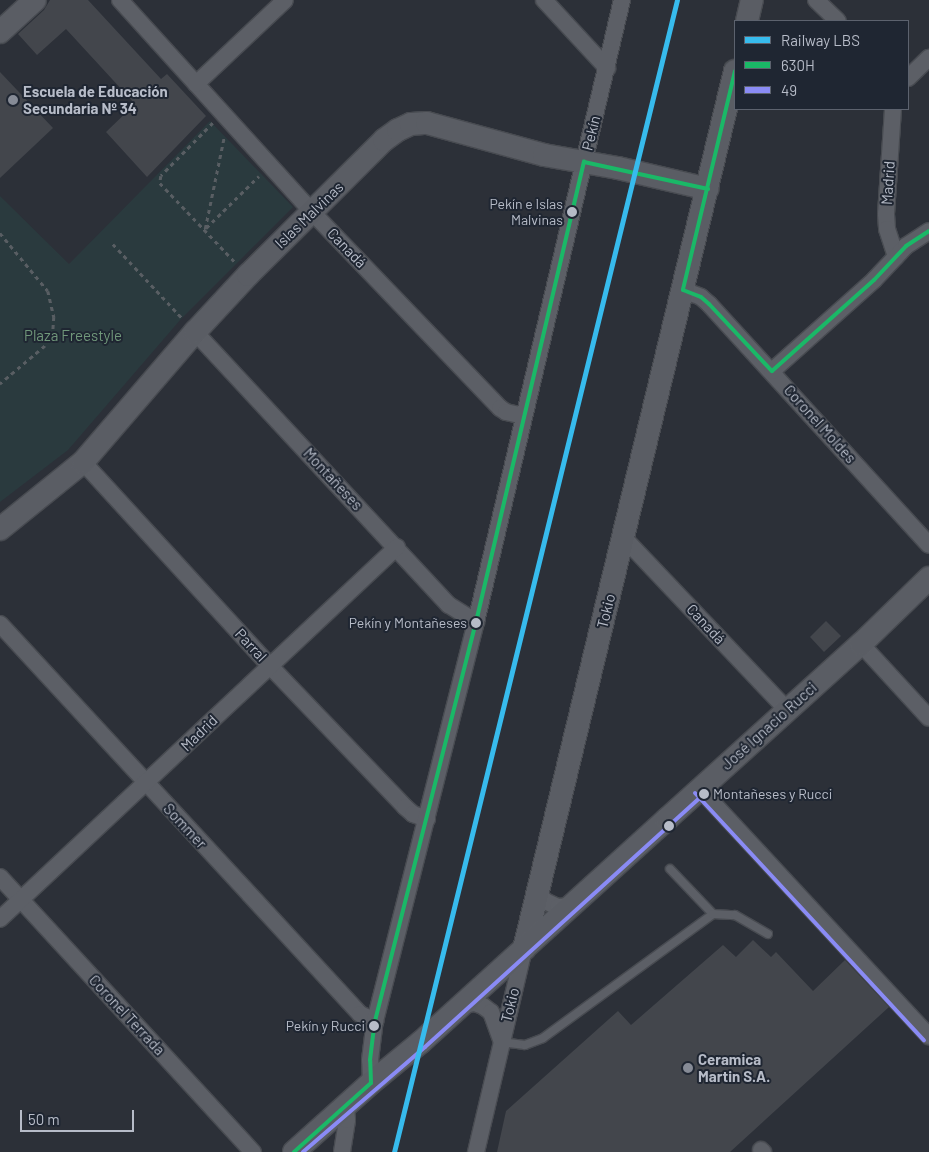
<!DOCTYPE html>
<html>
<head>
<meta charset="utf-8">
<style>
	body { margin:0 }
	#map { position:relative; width:929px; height:1152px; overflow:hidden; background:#2c3038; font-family:Barlow,sans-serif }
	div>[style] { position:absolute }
	.green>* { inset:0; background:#2a3a3e }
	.building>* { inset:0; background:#43464c }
	.path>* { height:2.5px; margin-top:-1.25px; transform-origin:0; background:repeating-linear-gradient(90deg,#595e63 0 4px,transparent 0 8px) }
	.roads { filter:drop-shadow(1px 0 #484b51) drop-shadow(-1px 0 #484b51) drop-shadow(0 1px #484b51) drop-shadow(0 -1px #484b51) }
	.lane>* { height:8px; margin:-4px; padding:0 4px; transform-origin:4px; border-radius:4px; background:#5c5f66 }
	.street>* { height:16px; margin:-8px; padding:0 8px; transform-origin:8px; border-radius:8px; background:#5c5f66 }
	.secondary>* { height:22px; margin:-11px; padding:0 11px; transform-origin:11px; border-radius:11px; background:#5a5d64 }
	.bus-1>* { height:4px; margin:-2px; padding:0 2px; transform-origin:2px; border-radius:2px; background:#1ab867 }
	.bus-2>* { height:4px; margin:-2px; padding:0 2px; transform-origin:2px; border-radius:2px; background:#8a8bf5 }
	.rail-1>* { height:5px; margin:-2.5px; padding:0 2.5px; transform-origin:2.5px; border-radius:2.5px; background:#37bbed }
	.dots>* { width:14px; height:14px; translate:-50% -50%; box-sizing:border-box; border:2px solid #1f2632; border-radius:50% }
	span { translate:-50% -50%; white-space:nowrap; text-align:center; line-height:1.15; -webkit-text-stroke:4px #1f2632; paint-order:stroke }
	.bus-label { font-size:14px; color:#b7bcc8 }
	.right { translate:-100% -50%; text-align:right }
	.left { translate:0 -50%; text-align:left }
	.poi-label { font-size:15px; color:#b7bcc8; font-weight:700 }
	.street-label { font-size:15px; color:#b7bcc8 }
	.park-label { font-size:15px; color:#70977a }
	.legend { position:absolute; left:734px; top:20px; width:175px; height:90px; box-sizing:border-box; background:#1f2632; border:1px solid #5c626e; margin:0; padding:6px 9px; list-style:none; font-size:15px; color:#b7bcc8 }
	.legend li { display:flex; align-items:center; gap:10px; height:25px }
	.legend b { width:25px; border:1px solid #5c626e }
	.scale { position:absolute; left:20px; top:1110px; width:114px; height:22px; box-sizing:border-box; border:2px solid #b7bcc8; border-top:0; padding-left:6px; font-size:15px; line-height:18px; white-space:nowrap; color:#b7bcc8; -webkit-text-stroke:4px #1f2632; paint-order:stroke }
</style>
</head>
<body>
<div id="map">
	<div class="green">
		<i style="clip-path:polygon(210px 121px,293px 207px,181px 319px,68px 450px,0 502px,0 196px,69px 264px)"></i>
	</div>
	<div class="building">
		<i style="clip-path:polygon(50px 0,88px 0,161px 79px,167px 74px,206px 116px,147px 177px,106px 132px,135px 104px,66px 29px,37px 55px,18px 34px,44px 10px)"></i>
		<i style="clip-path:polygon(0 72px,53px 128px,0 178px)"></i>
		<i style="clip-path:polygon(826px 621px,841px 636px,824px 652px,810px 637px)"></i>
		<i style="clip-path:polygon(753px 940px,771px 957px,776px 952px,813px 991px,845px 960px,889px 1007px,730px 1152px,497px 1152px,506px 1111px,618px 1011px,631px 1025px,723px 945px,736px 957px)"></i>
	</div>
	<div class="path">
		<i style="left:213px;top:123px;width:74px;rotate:134.5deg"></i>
		<i style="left:161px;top:176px;width:7px;rotate:98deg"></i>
		<i style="left:160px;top:183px;width:109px;rotate:46.5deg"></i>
		<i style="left:206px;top:228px;width:74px;rotate:-44.5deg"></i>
		<i style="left:205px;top:229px;width:94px;rotate:-78.3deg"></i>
		<i style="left:0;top:233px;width:75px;rotate:50.4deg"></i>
		<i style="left:48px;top:291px;width:27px;rotate:77deg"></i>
		<i style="left:54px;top:317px;width:15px;rotate:94deg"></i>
		<i style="left:53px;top:332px;width:16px;rotate:120deg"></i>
		<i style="left:45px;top:346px;width:59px;rotate:139.8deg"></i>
		<i style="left:113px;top:244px;width:101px;rotate:47deg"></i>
	</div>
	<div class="roads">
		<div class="lane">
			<i style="left:670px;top:869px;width:62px;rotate:46.3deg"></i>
			<i style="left:501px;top:1042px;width:24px;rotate:7deg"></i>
			<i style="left:525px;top:1045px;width:19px;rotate:-21deg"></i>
			<i style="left:543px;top:1038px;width:210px;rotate:-36.1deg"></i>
			<i style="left:713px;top:914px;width:22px;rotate:3deg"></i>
			<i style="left:735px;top:915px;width:38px;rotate:30deg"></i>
		</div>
		<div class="street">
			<i style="left:120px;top:0;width:287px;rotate:47.8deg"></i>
			<i style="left:313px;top:213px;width:270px;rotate:46.2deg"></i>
			<i style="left:500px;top:408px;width:7px;rotate:34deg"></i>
			<i style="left:506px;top:412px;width:17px;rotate:13deg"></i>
			<i style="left:544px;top:0;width:93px;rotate:47.2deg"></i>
			<i style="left:816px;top:0;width:30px;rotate:44deg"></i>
			<i style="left:908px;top:78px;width:29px;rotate:-44deg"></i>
			<i style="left:196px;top:84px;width:122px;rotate:-43.3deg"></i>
			<i style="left:893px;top:109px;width:105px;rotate:93.8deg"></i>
			<i style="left:886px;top:214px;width:15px;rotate:86deg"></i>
			<i style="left:887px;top:229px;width:29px;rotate:72deg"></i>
			<i style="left:683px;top:290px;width:19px;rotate:21deg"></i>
			<i style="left:701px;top:297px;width:11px;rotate:41deg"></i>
			<i style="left:709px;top:304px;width:326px;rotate:47.6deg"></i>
			<i style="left:195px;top:332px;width:373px;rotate:47.1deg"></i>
			<i style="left:449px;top:605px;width:32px;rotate:32deg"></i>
			<i style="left:772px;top:371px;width:137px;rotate:-41.7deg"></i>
			<i style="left:874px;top:280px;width:47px;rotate:-46.7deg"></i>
			<i style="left:906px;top:246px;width:27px;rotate:-33deg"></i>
			<i style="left:83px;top:462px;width:275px;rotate:47.5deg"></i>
			<i style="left:269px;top:665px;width:197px;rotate:46.2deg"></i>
			<i style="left:405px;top:807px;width:11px;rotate:41deg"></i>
			<i style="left:413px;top:814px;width:15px;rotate:20deg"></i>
			<i style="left:624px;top:538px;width:237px;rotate:46.5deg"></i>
			<i style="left:0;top:624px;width:531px;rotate:47.29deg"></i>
			<i style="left:360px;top:1014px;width:17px;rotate:25deg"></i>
			<i style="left:861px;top:644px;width:100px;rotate:47.4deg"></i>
			<i style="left:700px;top:789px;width:337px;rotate:47.2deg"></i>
			<i style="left:0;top:877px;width:374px;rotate:47.4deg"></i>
			<i style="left:540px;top:882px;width:14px;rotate:86deg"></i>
			<i style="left:541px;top:896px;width:6px;rotate:51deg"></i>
			<i style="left:545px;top:901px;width:14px;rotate:25deg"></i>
			<i style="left:558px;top:907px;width:13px;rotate:-4deg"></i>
			<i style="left:0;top:919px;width:544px;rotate:-43.14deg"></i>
			<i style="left:462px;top:1005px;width:13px;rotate:-9deg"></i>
			<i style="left:475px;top:1003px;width:9px;rotate:21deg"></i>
			<i style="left:483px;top:1006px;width:10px;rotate:37deg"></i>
			<i style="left:491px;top:1012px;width:29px;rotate:70deg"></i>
			<i style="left:371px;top:1083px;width:23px;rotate:-92deg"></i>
			<i style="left:370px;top:1060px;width:39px;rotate:-83deg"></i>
			<i style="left:375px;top:1021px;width:412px;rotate:-75.8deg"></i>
			<i style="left:476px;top:622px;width:639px;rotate:-76.79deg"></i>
			<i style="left:761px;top:1150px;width:3px;rotate:45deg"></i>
			<i style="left:342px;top:1152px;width:32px;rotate:-81deg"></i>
			<i style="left:347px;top:1120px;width:15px;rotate:-94deg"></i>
			<i style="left:476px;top:1152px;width:209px;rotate:-76.7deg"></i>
		</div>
		<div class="secondary">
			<i style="left:747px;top:21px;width:22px;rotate:-77deg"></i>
			<i style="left:0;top:32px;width:47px;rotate:-42.4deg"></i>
			<i style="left:0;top:529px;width:107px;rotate:-38.9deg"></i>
			<i style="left:83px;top:462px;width:172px;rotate:-49.3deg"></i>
			<i style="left:195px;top:332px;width:78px;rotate:-47.1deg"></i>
			<i style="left:248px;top:275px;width:192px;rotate:-44.8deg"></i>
			<i style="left:384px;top:140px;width:17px;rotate:-36deg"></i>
			<i style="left:398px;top:130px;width:14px;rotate:-25deg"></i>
			<i style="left:411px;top:124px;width:16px;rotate:-4deg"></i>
			<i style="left:427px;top:123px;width:121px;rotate:15.3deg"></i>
			<i style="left:544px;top:155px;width:75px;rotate:10deg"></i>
			<i style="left:618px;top:168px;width:92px;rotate:13.1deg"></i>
			<i style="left:524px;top:949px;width:903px;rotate:-76.49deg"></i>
			<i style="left:294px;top:1152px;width:103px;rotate:-41.9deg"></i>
			<i style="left:371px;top:1083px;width:65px;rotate:-39.4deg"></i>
			<i style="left:421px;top:1042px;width:332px;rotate:-42.2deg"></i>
			<i style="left:667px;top:819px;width:261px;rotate:-42.1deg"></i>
			<i style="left:861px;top:644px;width:95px;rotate:-44.1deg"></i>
		</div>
	</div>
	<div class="bus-1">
		<i style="left:735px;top:71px;width:225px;rotate:103.4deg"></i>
		<i style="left:683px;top:290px;width:19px;rotate:21deg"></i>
		<i style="left:701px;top:297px;width:11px;rotate:41deg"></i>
		<i style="left:709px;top:304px;width:92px;rotate:46.8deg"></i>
		<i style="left:772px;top:371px;width:137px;rotate:-41.7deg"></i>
		<i style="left:874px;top:280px;width:47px;rotate:-46.7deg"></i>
		<i style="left:906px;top:246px;width:27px;rotate:-33deg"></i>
		<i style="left:584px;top:162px;width:127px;rotate:12.3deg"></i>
		<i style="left:371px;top:1083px;width:23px;rotate:-92deg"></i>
		<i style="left:370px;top:1060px;width:39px;rotate:-83deg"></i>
		<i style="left:375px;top:1021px;width:412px;rotate:-75.8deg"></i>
		<i style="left:476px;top:622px;width:473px;rotate:-76.8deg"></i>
		<i style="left:294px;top:1152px;width:103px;rotate:-41.9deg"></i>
	</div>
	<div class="bus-2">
		<i style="left:695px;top:793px;width:337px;rotate:47.2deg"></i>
		<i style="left:303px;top:1152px;width:161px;rotate:-40.7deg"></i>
		<i style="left:425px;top:1047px;width:377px;rotate:-42.2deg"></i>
	</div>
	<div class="rail-1">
		<i style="left:394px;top:1152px;width:1186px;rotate:-76.2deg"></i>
	</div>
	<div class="dots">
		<i style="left:13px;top:100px;background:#868b96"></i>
		<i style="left:572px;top:212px;background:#b7bcc8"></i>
		<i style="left:476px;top:623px;background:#b7bcc8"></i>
		<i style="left:704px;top:794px;background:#b7bcc8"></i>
		<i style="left:669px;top:826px;background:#b7bcc8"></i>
		<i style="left:374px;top:1026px;background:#b7bcc8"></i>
		<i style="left:688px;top:1068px;background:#868b96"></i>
	</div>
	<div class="bus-label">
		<span class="right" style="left:563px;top:212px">Pekín e Islas<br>Malvinas</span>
		<span class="right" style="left:467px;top:623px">Pekín y Montañeses</span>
		<span class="left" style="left:713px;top:794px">Montañeses y Rucci</span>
		<span class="right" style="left:365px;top:1026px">Pekín y Rucci</span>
	</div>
	<div class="poi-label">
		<span class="left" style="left:23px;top:100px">Escuela de Educación<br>Secundaria Nº 34</span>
		<span class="left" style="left:698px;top:1068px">Ceramica<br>Martin S.A.</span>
	</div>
	<div class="street-label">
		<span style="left:591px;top:133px;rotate:-76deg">Pekín</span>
		<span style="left:888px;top:183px;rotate:-86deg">Madrid</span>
		<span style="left:309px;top:215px;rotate:-44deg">Islas Malvinas</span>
		<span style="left:347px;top:248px;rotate:46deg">Canadá</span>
		<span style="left:820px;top:424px;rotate:48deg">Coronel Moldes</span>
		<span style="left:333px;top:479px;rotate:47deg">Montañeses</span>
		<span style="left:606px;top:611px;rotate:-76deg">Tokio</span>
		<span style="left:706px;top:624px;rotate:47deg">Canadá</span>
		<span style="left:251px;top:645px;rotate:47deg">Parral</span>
		<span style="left:769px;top:726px;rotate:-42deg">José Ignacio Rucci</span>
		<span style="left:199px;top:733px;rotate:-44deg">Madrid</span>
		<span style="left:185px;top:826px;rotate:47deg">Sommer</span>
		<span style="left:510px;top:1005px;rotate:-76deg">Tokio</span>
		<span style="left:127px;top:1015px;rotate:47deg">Coronel Terrada</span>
	</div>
	<div class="park-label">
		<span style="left:73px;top:336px">Plaza Freestyle</span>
	</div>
	<ul class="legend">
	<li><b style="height:6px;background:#37bbed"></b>Railway LBS</li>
	<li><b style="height:6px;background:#1ab867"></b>630H</li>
	<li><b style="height:6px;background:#8a8bf5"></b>49</li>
	</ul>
	<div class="scale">50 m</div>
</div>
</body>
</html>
